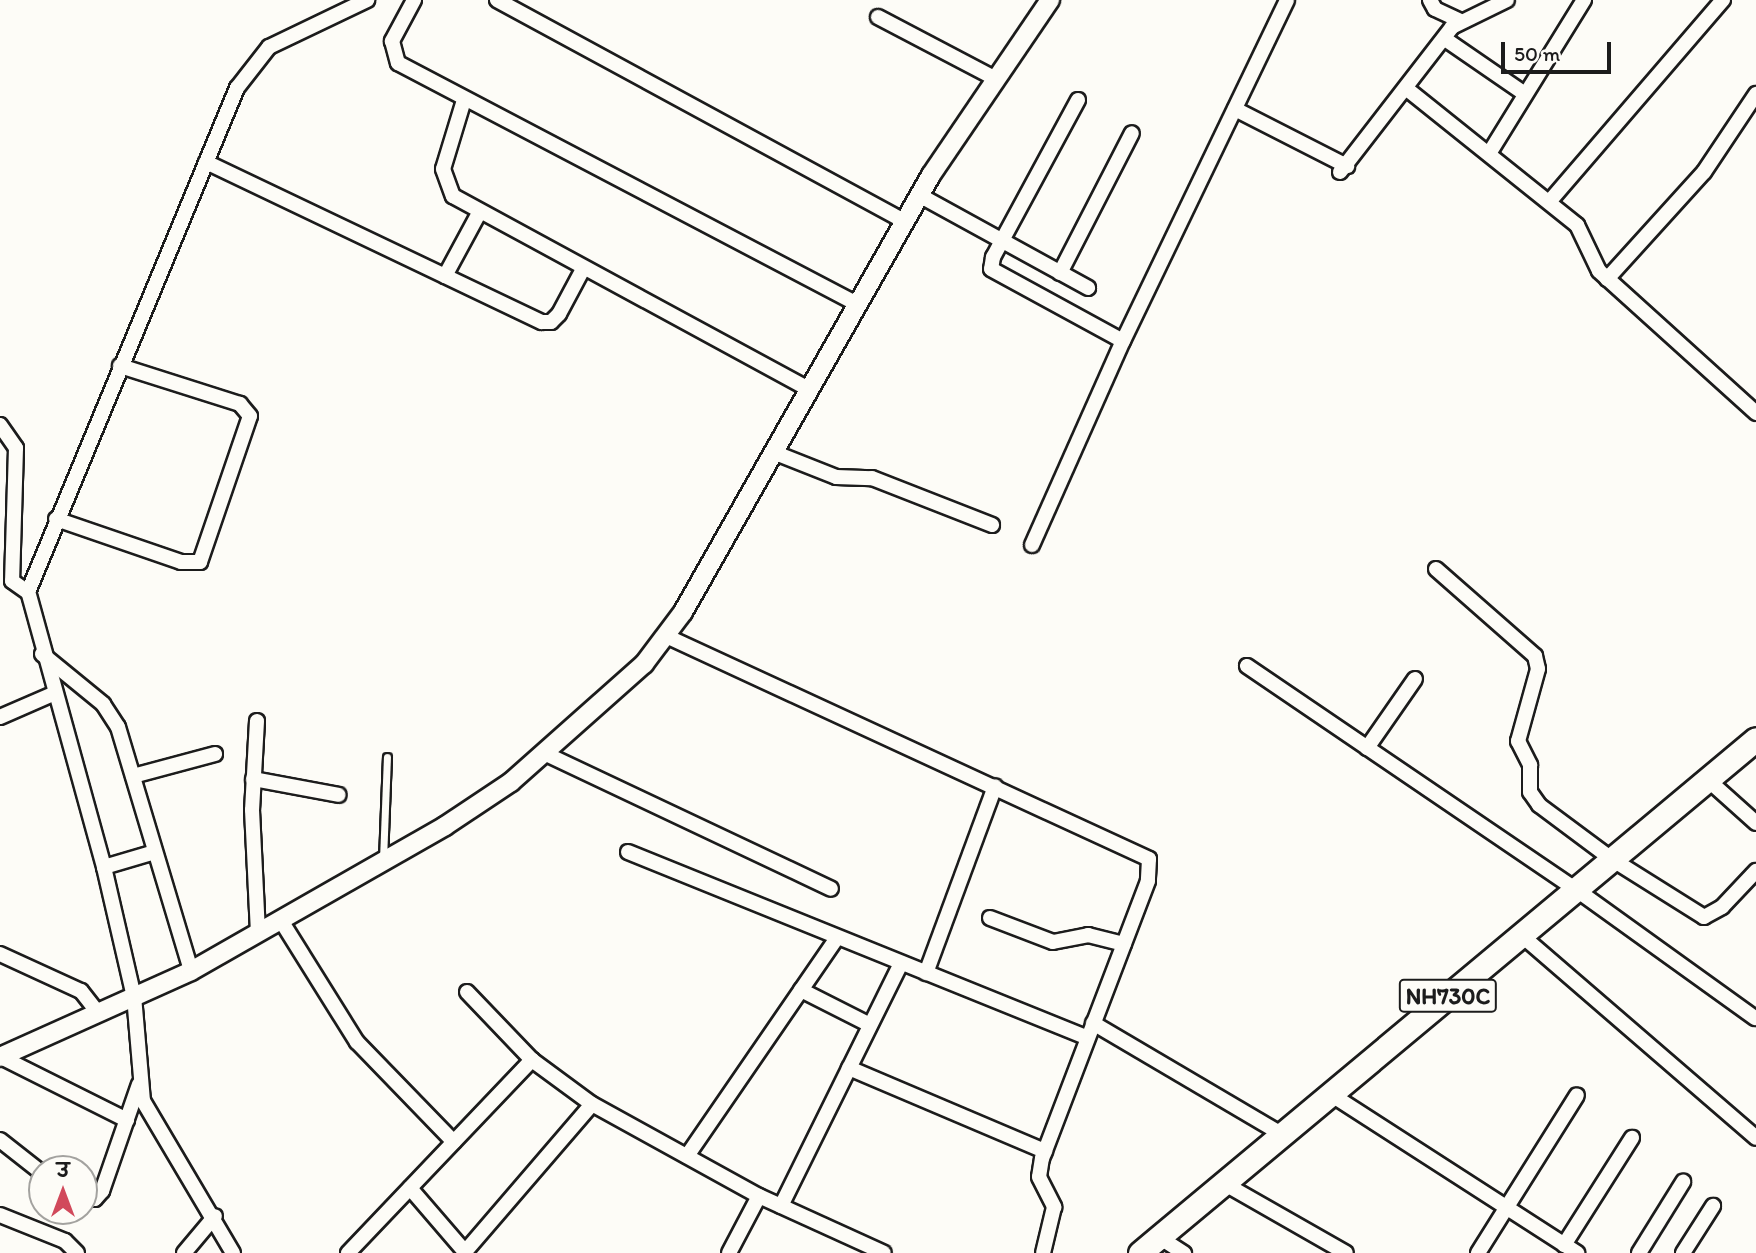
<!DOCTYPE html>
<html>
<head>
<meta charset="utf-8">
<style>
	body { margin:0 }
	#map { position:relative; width:1756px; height:1253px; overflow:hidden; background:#fdfcf7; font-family:Itim,"Playpen Sans Deva",sans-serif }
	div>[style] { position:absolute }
	.roads { filter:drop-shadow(2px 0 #1c1c1c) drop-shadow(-2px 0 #1c1c1c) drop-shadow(0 2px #1c1c1c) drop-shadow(0 -2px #1c1c1c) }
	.service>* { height:7px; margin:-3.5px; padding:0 3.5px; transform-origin:3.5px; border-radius:3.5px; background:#fdfcf7 }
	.minor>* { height:14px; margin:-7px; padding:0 7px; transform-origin:7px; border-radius:7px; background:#fdfcf7 }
	.tertiary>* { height:18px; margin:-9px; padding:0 9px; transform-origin:9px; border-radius:9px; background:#fdfcf7 }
	.trunk>* { height:23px; margin:-11.5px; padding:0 11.5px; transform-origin:11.5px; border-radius:11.5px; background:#fdfcf7 }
	span { translate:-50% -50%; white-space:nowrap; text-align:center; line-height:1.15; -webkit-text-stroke:5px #fdfcf7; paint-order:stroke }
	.shield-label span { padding:2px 5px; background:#fdfcf7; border:2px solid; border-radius:5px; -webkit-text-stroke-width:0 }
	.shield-label { font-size:23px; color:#1c1c1c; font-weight:700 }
	.north { position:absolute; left:28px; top:1155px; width:70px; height:70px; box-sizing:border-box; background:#fdfcf7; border:2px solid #a3a29f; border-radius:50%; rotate:0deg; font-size:19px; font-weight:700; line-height:28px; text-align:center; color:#1c1c1c }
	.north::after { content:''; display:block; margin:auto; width:24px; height:32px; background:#d1495b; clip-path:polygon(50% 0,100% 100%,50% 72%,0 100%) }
	.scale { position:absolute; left:1501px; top:42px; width:110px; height:32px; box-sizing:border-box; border:4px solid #1c1c1c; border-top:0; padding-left:9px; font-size:21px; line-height:24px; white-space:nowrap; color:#1c1c1c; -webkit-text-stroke:5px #fdfcf7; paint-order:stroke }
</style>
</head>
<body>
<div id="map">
	<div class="roads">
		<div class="service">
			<i style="left:383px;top:860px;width:103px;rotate:-87.8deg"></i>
		</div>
		<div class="minor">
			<i style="left:414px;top:0;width:47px;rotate:118.2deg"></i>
			<i style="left:392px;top:41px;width:23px;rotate:75deg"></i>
			<i style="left:398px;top:63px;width:518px;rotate:27.7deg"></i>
			<i style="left:497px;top:0;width:463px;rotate:28.5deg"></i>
			<i style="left:1430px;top:0;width:10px;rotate:61deg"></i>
			<i style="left:1435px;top:9px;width:26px;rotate:25deg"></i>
			<i style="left:878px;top:17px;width:131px;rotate:27.7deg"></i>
			<i style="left:1445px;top:39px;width:97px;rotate:34.5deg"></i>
			<i style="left:1407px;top:89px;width:218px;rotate:38.7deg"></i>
			<i style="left:1577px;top:225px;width:51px;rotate:64.4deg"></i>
			<i style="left:1599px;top:271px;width:212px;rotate:42.1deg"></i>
			<i style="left:464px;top:100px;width:72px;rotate:106.9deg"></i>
			<i style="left:443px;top:169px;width:29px;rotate:70deg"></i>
			<i style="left:453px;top:196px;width:404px;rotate:28.5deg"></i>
			<i style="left:1078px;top:100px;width:179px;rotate:118.4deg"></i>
			<i style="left:993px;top:257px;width:12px;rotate:99deg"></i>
			<i style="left:991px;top:269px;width:150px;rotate:28.6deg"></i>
			<i style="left:1235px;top:109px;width:126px;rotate:27deg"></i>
			<i style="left:1490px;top:152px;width:179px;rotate:-58.3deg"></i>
			<i style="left:206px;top:162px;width:372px;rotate:25.5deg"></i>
			<i style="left:542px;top:322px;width:9px"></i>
			<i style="left:551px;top:322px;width:11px;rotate:-45deg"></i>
			<i style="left:559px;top:314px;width:51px;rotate:-61.9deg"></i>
			<i style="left:1340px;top:172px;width:183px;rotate:-52.3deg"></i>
			<i style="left:1452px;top:27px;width:61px;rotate:-26.1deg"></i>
			<i style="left:919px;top:195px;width:193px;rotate:28.8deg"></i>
			<i style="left:1549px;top:202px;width:267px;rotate:-49.3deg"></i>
			<i style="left:1060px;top:273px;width:157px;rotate:-62.8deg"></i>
			<i style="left:445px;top:276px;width:72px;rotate:-61.6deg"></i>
			<i style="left:1607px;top:279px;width:144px;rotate:-47.8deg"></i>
			<i style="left:1704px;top:172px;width:94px;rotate:-56.3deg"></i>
			<i style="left:0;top:425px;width:28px;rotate:55deg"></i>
			<i style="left:16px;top:448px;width:133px;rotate:91.7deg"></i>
			<i style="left:12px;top:581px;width:19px;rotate:35deg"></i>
			<i style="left:773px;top:452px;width:68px;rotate:21.6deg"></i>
			<i style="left:836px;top:477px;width:36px;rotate:2deg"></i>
			<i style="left:872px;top:478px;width:129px;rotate:21.4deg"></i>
			<i style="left:56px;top:519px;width:132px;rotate:19deg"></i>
			<i style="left:181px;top:562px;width:19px"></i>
			<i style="left:200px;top:562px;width:154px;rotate:-71.1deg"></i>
			<i style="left:250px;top:416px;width:16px;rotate:-130deg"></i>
			<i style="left:240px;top:404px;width:126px;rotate:-162.4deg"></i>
			<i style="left:1032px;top:545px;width:223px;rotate:-66deg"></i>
			<i style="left:1123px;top:341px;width:378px;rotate:-64.3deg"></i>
			<i style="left:1436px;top:569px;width:132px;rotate:41.3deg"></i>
			<i style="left:1535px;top:656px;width:13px;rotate:77deg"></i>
			<i style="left:1538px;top:669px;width:75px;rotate:105.5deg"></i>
			<i style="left:1518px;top:741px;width:27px;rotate:63deg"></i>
			<i style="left:1530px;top:765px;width:27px;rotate:90deg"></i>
			<i style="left:1530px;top:792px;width:16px;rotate:55deg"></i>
			<i style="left:1539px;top:805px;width:89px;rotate:36.7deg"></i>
			<i style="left:1610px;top:858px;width:111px;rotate:32.1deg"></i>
			<i style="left:1704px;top:917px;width:21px;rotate:-29deg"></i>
			<i style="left:1722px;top:907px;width:50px;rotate:-46.6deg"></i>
			<i style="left:666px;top:636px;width:532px;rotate:24.78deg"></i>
			<i style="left:1149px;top:859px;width:22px;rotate:93deg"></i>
			<i style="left:1148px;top:881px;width:297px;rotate:110.9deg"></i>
			<i style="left:1042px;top:1158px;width:19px;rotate:99deg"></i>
			<i style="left:1039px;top:1177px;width:34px;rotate:63deg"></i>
			<i style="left:1054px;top:1207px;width:47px;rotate:103.4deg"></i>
			<i style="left:42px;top:654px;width:79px;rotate:39.3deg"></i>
			<i style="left:103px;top:704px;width:27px;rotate:57deg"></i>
			<i style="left:118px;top:727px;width:255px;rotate:73.3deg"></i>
			<i style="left:1247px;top:666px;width:395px;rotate:34.2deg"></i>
			<i style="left:1574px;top:888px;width:223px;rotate:35.7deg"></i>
			<i style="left:0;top:717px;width:58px;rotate:-23.5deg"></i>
			<i style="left:257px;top:721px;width:89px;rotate:93.2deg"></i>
			<i style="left:252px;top:810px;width:123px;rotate:87.2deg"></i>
			<i style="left:1367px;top:748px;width:84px;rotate:-55.2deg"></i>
			<i style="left:546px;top:754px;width:315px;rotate:25.3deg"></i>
			<i style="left:133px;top:776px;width:85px;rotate:-15deg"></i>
			<i style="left:253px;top:779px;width:87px;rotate:10.5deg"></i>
			<i style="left:1707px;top:779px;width:66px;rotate:41.9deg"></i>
			<i style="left:628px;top:852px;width:495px;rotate:22deg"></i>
			<i style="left:104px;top:867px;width:53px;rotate:-16.4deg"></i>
			<i style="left:990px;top:918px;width:67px;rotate:20.9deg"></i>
			<i style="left:1053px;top:942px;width:36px;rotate:-11deg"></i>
			<i style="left:1088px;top:935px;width:37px;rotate:14deg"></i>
			<i style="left:280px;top:919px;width:145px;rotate:58deg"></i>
			<i style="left:357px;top:1042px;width:139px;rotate:45.9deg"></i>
			<i style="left:1520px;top:934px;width:312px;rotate:40.8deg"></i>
			<i style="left:0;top:954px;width:89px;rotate:24.6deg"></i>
			<i style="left:81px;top:991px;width:28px;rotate:52deg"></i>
			<i style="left:926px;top:973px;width:199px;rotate:-69.7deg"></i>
			<i style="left:801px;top:990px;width:77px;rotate:26.9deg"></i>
			<i style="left:467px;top:992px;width:94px;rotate:46.3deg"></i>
			<i style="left:532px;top:1060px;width:74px;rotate:36.3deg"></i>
			<i style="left:592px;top:1104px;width:191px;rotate:28.9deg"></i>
			<i style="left:759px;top:1196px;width:137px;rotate:24.5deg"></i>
			<i style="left:1093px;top:1023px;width:221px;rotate:30.5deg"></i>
			<i style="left:1px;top:1057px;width:141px;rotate:26.6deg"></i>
			<i style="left:849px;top:1068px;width:213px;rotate:23deg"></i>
			<i style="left:1332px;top:1095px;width:292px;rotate:32.8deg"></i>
			<i style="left:0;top:1140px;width:53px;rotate:38.2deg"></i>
			<i style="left:687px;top:1156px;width:265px;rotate:-55.5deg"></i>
			<i style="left:1225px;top:1184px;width:139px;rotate:29.7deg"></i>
			<i style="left:410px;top:1188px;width:84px;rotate:49.3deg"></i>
			<i style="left:84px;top:1196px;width:11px;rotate:15deg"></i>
			<i style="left:95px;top:1199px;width:11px;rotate:-49deg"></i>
			<i style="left:102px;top:1191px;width:113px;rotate:-70.9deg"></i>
			<i style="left:781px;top:1206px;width:271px;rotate:-63.7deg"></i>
			<i style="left:0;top:1215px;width:70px;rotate:21.8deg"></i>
			<i style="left:65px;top:1241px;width:17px;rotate:45deg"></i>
			<i style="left:1159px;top:1237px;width:30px;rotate:33deg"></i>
			<i style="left:1564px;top:1245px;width:127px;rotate:-57.6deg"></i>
			<i style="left:184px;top:1253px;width:48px;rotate:-50deg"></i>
			<i style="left:233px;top:1253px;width:177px;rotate:-120.6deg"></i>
			<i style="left:143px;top:1101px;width:104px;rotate:-94.9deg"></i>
			<i style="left:134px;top:997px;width:133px;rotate:-103deg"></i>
			<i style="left:104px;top:867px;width:285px;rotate:-105.4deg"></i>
			<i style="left:28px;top:592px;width:546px;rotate:-67.48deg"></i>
			<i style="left:237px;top:88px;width:52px;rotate:-52deg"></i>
			<i style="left:269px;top:47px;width:109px;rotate:-25.6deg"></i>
			<i style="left:348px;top:1253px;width:267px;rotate:-46.4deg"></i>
			<i style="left:464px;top:1253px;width:196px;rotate:-49.3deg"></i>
			<i style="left:729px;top:1253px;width:64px;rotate:-62.2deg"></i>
			<i style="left:1478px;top:1253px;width:186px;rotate:-57.9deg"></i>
			<i style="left:1639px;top:1253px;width:84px;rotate:-58.2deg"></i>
			<i style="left:1683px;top:1253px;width:56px;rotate:-57.4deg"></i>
		</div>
		<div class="tertiary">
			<i style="left:0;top:1057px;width:209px;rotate:-24.2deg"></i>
			<i style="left:191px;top:971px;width:292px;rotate:-29.7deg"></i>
			<i style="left:445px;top:826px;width:79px;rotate:-33.7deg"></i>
			<i style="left:511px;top:782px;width:178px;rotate:-41.6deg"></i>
			<i style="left:644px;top:664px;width:65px;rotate:-53.1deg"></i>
			<i style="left:683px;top:612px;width:502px;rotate:-60.42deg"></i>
			<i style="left:931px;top:175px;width:212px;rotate:-55.8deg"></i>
		</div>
		<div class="trunk">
			<i style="left:1140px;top:1253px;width:802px;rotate:-39.84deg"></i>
		</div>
	</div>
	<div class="shield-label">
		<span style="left:1448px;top:996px">NH730C</span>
	</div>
	<div class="north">उ</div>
	<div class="scale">50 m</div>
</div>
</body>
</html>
